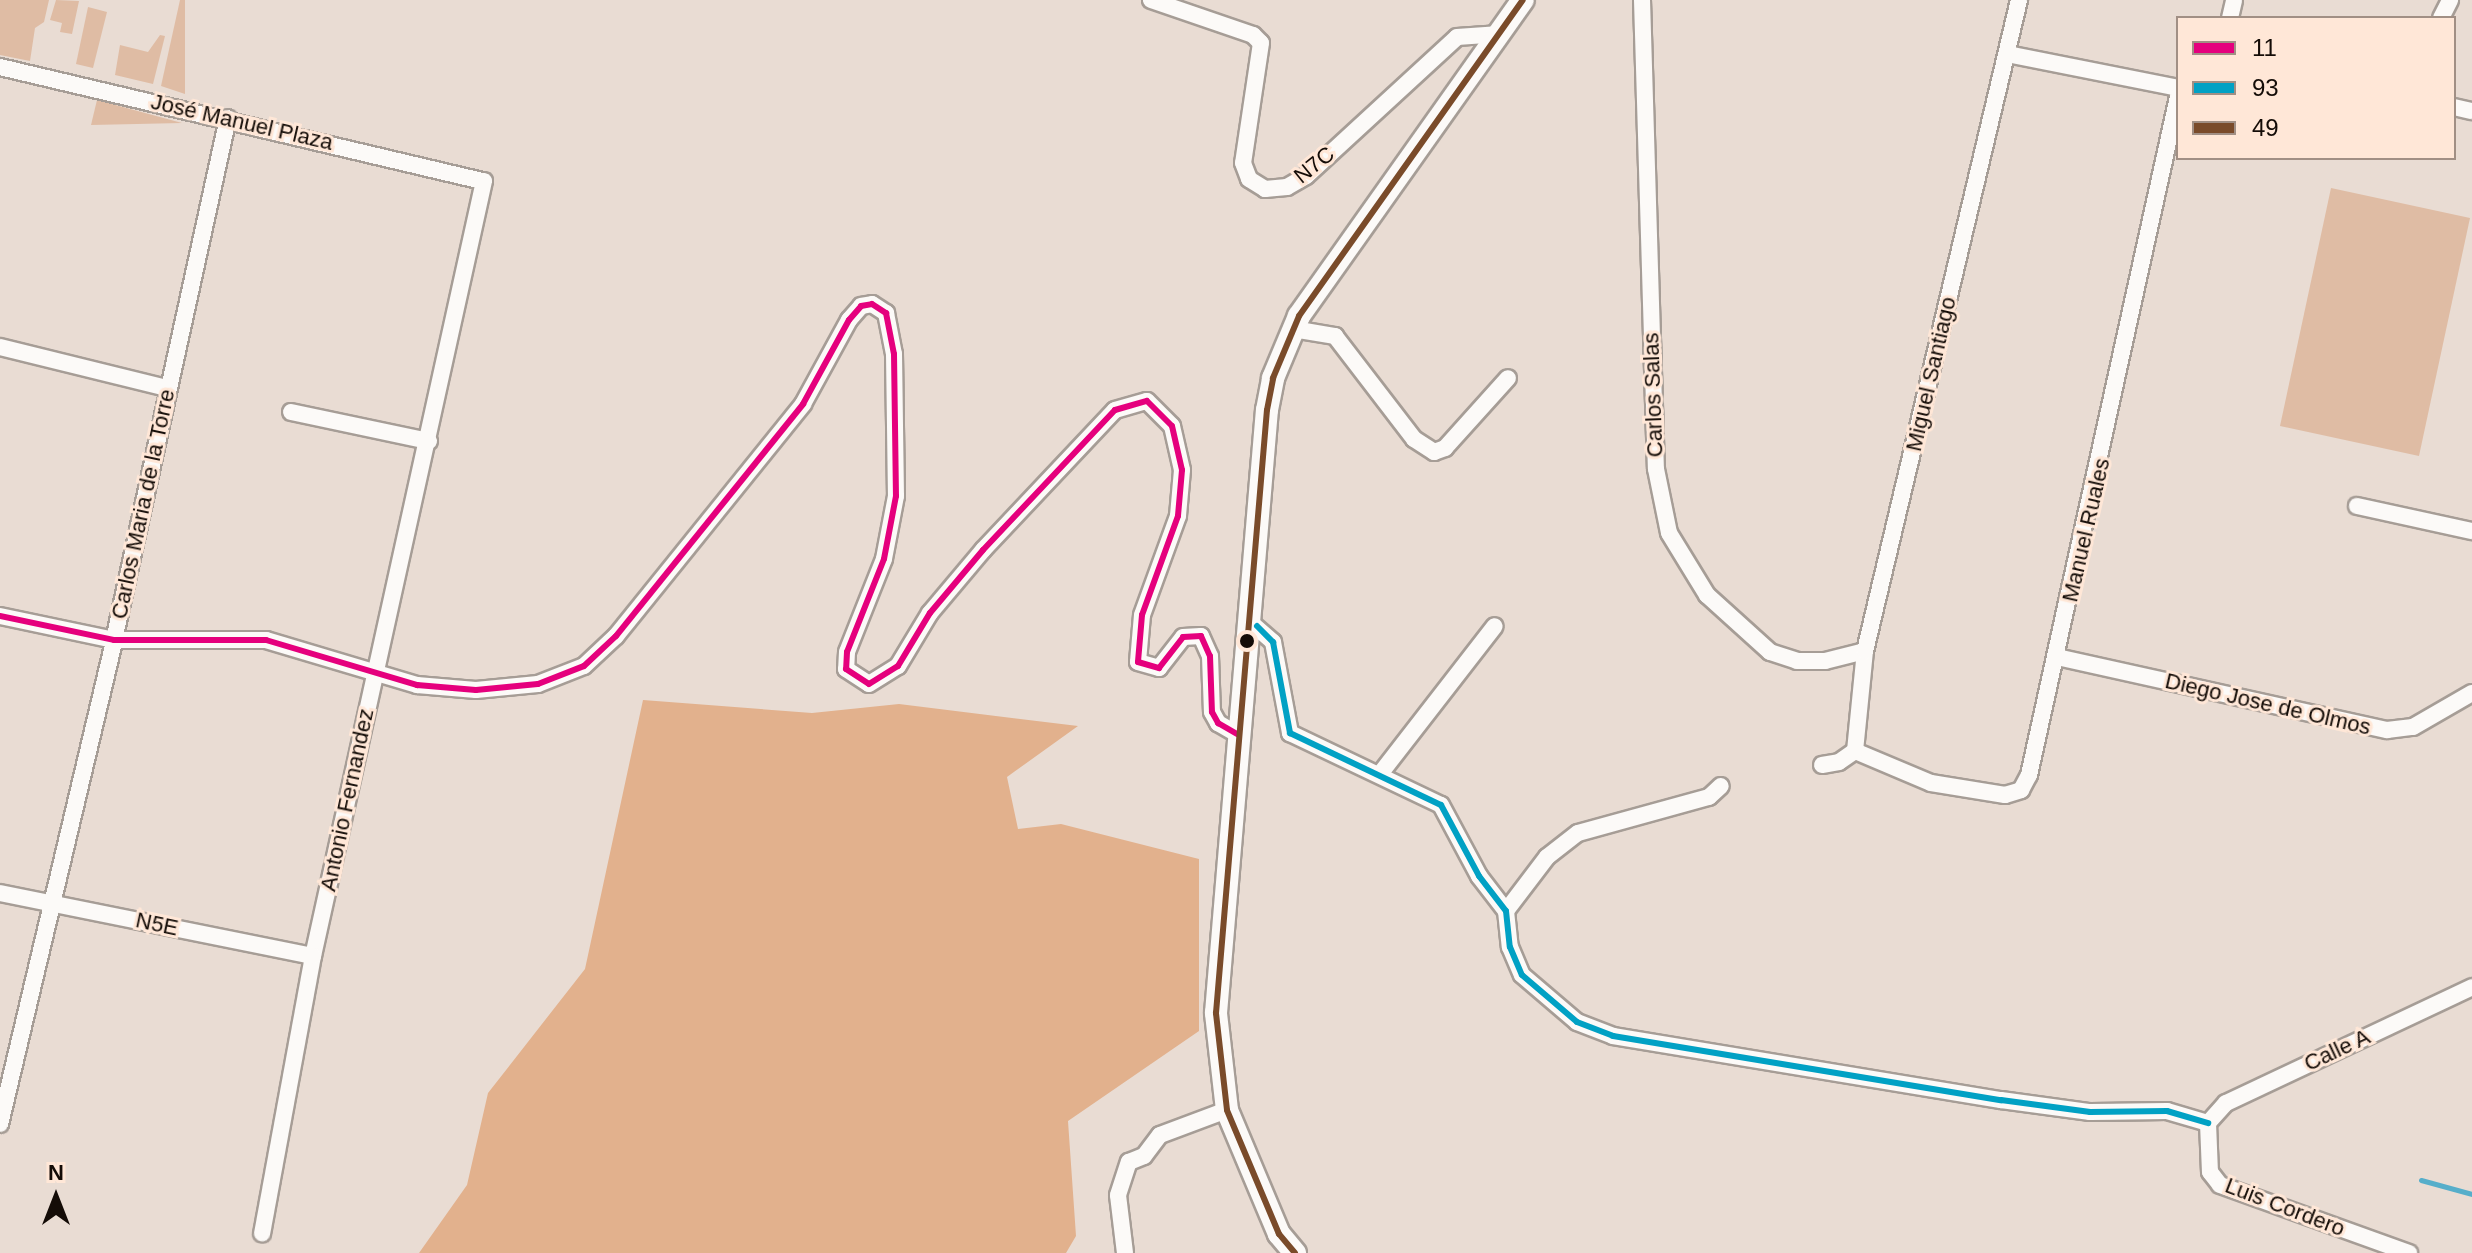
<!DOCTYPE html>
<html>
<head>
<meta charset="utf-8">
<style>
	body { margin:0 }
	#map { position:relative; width:2472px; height:1253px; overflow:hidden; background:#e9dcd3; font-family:Helvetica,sans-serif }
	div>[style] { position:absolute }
	.green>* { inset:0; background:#dfbca4 }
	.forest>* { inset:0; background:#e2b18d }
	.stream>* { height:5px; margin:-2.5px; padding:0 2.5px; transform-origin:2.5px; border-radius:2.5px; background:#56aeca }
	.roads { filter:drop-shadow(2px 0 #a69d96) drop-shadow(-2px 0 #a69d96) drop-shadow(0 2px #a69d96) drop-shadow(0 -2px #a69d96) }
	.street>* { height:16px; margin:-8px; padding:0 8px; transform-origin:8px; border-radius:8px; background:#fcfaf8 }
	.secondary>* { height:22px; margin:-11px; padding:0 11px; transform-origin:11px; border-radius:11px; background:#fcfaf8 }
	.bus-1>* { height:6px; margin:-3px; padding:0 3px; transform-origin:3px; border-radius:3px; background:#e5007d }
	.bus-2>* { height:6px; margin:-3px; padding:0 3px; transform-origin:3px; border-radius:3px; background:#01a1c4 }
	.bus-3>* { height:6px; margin:-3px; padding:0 3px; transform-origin:3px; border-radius:3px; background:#7a4b2a }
	.dots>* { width:22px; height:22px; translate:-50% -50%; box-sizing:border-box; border:4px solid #ffe7d7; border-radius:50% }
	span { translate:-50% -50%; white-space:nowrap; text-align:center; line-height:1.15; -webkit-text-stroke:6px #ffe7d7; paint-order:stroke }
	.street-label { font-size:22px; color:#140c07 }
	.legend { position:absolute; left:2176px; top:16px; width:280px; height:144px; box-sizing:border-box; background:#ffe7d7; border:2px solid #a18f84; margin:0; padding:10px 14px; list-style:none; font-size:24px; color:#140c07 }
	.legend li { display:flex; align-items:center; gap:16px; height:40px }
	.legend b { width:40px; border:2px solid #a18f84 }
	.north { position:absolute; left:16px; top:1157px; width:80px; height:80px; -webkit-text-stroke:6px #ffe7d7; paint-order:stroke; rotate:0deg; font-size:22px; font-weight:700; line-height:32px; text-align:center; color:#140c07 }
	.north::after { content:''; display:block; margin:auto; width:28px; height:36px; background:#140c07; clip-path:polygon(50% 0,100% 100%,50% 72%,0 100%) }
</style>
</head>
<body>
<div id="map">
	<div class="green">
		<i style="clip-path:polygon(0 0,49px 0,44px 22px,35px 28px,30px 61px,0 55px)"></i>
		<i style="clip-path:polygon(56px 0,79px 1px,72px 34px,60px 32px,62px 23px,50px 20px)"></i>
		<i style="clip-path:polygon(180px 0,185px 0,185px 94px,161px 86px)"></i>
		<i style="clip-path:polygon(88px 7px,107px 12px,93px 68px,76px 64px)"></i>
		<i style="clip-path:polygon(160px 35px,165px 36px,153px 84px,115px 75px,120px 45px,148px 52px)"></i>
		<i style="clip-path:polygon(97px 100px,182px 123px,91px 125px)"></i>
		<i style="clip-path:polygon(2331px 188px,2470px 218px,2419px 456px,2280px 426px)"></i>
	</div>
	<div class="forest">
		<i style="clip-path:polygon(643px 700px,812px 713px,899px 704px,1078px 726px,1007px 777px,1018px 829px,1061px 824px,1199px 859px,1199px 1031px,1068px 1121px,1076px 1236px,1066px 1253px,419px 1253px,467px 1185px,488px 1093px,585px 969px)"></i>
	</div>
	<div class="stream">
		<i style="left:2421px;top:1180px;width:53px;rotate:15.4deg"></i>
	</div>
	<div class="roads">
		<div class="street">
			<i style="left:1151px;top:0;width:108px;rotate:18.9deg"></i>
			<i style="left:1253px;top:35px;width:11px;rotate:45deg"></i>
			<i style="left:1261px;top:43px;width:121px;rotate:98.5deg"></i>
			<i style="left:1243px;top:163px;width:17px;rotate:69deg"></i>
			<i style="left:1249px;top:179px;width:19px;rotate:32deg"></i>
			<i style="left:1265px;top:189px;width:22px;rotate:-5deg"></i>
			<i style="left:1287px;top:187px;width:22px;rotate:-30deg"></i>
			<i style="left:1306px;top:176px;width:205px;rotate:-42.6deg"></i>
			<i style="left:1457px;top:37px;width:43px;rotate:-4deg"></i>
			<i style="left:1642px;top:0;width:469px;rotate:88.3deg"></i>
			<i style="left:1656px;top:469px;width:65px;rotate:78.5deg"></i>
			<i style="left:1669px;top:533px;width:73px;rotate:58.5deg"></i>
			<i style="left:1707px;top:595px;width:85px;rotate:42.1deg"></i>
			<i style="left:1770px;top:652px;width:28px;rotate:18deg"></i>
			<i style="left:1797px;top:661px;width:28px"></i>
			<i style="left:1825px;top:661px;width:41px;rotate:-14deg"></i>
			<i style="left:2230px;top:18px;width:18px;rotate:-77deg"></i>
			<i style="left:2441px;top:18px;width:20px;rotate:-63deg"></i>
			<i style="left:2007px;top:54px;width:174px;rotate:11.2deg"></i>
			<i style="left:0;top:67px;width:497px;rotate:13.3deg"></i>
			<i style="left:484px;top:181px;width:794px;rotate:102.44deg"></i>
			<i style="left:313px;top:956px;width:282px;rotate:100.4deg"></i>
			<i style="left:2454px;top:107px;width:18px;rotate:13deg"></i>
			<i style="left:1293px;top:329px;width:43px;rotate:9.5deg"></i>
			<i style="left:1335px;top:336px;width:130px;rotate:52.5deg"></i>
			<i style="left:1414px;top:439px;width:24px;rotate:33deg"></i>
			<i style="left:1434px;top:452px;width:12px;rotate:-20deg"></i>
			<i style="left:1445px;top:448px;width:94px;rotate:-48deg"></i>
			<i style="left:0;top:347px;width:172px;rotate:13.8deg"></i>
			<i style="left:291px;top:412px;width:141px;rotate:11.9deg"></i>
			<i style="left:2357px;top:506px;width:118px;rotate:12.3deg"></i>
			<i style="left:0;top:616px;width:116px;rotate:11.9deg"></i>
			<i style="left:114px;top:640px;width:152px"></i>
			<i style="left:266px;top:640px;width:158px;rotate:16.6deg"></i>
			<i style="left:417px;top:685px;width:59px;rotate:4.8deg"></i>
			<i style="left:476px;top:690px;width:62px;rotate:-5.5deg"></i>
			<i style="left:538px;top:684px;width:49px;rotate:-21.4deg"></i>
			<i style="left:584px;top:666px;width:44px;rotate:-43.2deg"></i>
			<i style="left:616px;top:636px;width:298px;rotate:-51.1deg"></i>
			<i style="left:803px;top:404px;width:96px;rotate:-61.3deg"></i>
			<i style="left:849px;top:320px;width:18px;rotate:-49deg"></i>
			<i style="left:861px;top:306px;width:11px;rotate:-10deg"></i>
			<i style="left:872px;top:304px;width:17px;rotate:33deg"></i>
			<i style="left:886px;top:313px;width:42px;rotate:79deg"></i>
			<i style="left:894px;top:354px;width:142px;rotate:89.2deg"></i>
			<i style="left:896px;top:496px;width:64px;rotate:100.8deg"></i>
			<i style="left:884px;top:559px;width:100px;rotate:111.7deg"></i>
			<i style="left:847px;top:652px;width:17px;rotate:93deg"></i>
			<i style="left:846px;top:669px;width:27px;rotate:33deg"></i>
			<i style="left:869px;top:684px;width:34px;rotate:-32deg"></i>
			<i style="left:898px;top:666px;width:62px;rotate:-58.9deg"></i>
			<i style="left:930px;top:613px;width:82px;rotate:-49.9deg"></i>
			<i style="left:983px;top:550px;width:192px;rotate:-46.7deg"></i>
			<i style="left:1115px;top:410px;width:33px;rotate:-16deg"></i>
			<i style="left:1147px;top:401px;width:35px;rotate:45deg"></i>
			<i style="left:1172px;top:426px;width:45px;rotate:77.2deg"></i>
			<i style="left:1182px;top:470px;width:46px;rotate:95deg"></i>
			<i style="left:1178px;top:516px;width:105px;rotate:110deg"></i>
			<i style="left:1142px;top:615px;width:47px;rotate:94.9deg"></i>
			<i style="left:1138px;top:662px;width:22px;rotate:16deg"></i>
			<i style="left:1159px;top:668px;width:39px;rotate:-52deg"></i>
			<i style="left:1183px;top:637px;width:18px;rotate:-3deg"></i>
			<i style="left:1201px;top:636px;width:22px;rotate:66deg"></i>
			<i style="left:1210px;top:656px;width:56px;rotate:88deg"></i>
			<i style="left:1212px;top:712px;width:13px;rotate:61deg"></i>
			<i style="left:1218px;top:723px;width:22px;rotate:30deg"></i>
			<i style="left:1249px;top:621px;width:32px;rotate:41deg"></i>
			<i style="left:1273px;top:642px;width:93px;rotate:79.4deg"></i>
			<i style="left:1290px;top:733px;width:167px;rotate:25.5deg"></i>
			<i style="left:1441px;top:805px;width:81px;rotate:61.8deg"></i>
			<i style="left:1479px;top:876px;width:44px;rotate:52.4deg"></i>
			<i style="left:1506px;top:911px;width:36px;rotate:84deg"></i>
			<i style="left:1510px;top:947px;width:30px;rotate:67deg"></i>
			<i style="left:1522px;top:975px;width:72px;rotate:40.5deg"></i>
			<i style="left:1577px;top:1022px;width:39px;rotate:21deg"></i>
			<i style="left:1613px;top:1036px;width:393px;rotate:9.4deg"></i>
			<i style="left:2001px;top:1100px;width:90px;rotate:7.7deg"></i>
			<i style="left:2090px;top:1112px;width:77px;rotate:-0.7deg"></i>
			<i style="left:2167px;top:1111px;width:43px;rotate:16.3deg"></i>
			<i style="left:2057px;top:657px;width:338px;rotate:12.5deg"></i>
			<i style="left:2387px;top:730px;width:26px;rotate:-7deg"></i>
			<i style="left:2413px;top:727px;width:68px;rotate:-30deg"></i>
			<i style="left:1855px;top:751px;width:82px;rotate:22.8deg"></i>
			<i style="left:1931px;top:783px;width:75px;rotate:9.2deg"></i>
			<i style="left:2005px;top:795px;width:17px;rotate:-17deg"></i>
			<i style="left:2021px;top:790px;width:17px;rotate:-62deg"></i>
			<i style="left:2029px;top:775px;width:694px;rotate:-77.61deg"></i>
			<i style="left:1855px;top:751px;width:100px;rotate:-84.3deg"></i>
			<i style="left:1865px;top:651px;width:669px;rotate:-76.69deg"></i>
			<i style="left:1822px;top:765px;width:17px;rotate:-10deg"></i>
			<i style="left:1839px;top:762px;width:19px;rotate:-35deg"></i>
			<i style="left:1380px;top:774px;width:187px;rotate:-52.2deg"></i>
			<i style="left:0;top:893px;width:319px;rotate:11.4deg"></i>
			<i style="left:1506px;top:911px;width:68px;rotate:-52.8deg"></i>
			<i style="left:1547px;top:857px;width:39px;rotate:-38deg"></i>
			<i style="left:1578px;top:833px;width:136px;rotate:-15.4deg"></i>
			<i style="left:1709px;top:797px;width:16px;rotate:-43deg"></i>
			<i style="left:2208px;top:1123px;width:27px;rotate:-48deg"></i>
			<i style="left:2226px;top:1103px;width:272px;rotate:-25.2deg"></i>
			<i style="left:2208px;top:1123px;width:49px;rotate:87.7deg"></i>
			<i style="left:2210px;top:1172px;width:16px;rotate:52deg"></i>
			<i style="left:2220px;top:1185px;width:201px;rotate:19.8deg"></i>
			<i style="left:0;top:1124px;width:497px;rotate:-76.7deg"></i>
			<i style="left:114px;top:640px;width:534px;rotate:-77.68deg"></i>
			<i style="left:1125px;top:1253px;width:58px;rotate:-96.9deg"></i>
			<i style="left:1118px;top:1195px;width:35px;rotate:-72deg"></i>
			<i style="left:1129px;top:1162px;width:16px;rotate:-22deg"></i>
			<i style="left:1144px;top:1156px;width:26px;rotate:-53deg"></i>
			<i style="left:1160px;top:1135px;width:72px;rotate:-20.5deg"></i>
		</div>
		<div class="secondary">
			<i style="left:1295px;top:1253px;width:25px;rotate:-130deg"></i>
			<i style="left:1279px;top:1234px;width:134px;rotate:-112.8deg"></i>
			<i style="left:1227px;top:1110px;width:98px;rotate:-96.5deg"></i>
			<i style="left:1216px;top:1013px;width:605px;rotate:-85.17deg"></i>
			<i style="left:1267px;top:410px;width:33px;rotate:-79deg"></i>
			<i style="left:1273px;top:378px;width:67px;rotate:-67.2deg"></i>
			<i style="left:1299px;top:316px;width:387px;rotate:-54.7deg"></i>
		</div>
	</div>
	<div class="bus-1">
		<i style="left:0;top:616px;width:116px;rotate:11.9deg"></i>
		<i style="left:114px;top:640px;width:152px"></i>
		<i style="left:266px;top:640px;width:158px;rotate:16.6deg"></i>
		<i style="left:417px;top:685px;width:59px;rotate:4.8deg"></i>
		<i style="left:476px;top:690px;width:62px;rotate:-5.5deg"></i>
		<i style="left:538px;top:684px;width:49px;rotate:-21.4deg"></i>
		<i style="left:584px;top:666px;width:44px;rotate:-43.2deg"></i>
		<i style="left:616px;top:636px;width:298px;rotate:-51.1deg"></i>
		<i style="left:803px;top:404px;width:96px;rotate:-61.3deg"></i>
		<i style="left:849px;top:320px;width:18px;rotate:-49deg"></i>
		<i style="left:861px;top:306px;width:11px;rotate:-10deg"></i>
		<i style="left:872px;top:304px;width:17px;rotate:33deg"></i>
		<i style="left:886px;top:313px;width:42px;rotate:79deg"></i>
		<i style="left:894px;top:354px;width:142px;rotate:89.2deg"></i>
		<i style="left:896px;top:496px;width:64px;rotate:100.8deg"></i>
		<i style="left:884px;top:559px;width:100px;rotate:111.7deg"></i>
		<i style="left:847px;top:652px;width:17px;rotate:93deg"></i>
		<i style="left:846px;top:669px;width:27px;rotate:33deg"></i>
		<i style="left:869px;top:684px;width:34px;rotate:-32deg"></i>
		<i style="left:898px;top:666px;width:62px;rotate:-58.9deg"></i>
		<i style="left:930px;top:613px;width:82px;rotate:-49.9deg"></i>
		<i style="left:983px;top:550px;width:192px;rotate:-46.7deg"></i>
		<i style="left:1115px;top:410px;width:33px;rotate:-16deg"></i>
		<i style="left:1147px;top:401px;width:35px;rotate:45deg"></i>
		<i style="left:1172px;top:426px;width:45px;rotate:77.2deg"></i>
		<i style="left:1182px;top:470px;width:46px;rotate:95deg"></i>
		<i style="left:1178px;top:516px;width:105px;rotate:110deg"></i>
		<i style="left:1142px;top:615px;width:47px;rotate:94.9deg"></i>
		<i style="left:1138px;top:662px;width:22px;rotate:16deg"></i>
		<i style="left:1159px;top:668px;width:39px;rotate:-52deg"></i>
		<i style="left:1183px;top:637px;width:18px;rotate:-3deg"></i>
		<i style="left:1201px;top:636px;width:22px;rotate:66deg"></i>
		<i style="left:1210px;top:656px;width:56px;rotate:88deg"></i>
		<i style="left:1212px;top:712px;width:13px;rotate:61deg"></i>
		<i style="left:1218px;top:723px;width:22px;rotate:30deg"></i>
	</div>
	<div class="bus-2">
		<i style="left:1257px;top:626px;width:23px;rotate:45deg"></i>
		<i style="left:1273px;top:642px;width:93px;rotate:79.4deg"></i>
		<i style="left:1290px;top:733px;width:167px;rotate:25.5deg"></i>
		<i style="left:1441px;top:805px;width:81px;rotate:61.8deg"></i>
		<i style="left:1479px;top:876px;width:44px;rotate:52.4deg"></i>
		<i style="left:1506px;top:911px;width:36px;rotate:84deg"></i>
		<i style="left:1510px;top:947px;width:30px;rotate:67deg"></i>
		<i style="left:1522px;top:975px;width:72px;rotate:40.5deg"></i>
		<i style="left:1577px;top:1022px;width:39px;rotate:21deg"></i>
		<i style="left:1613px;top:1036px;width:393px;rotate:9.4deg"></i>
		<i style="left:2001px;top:1100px;width:90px;rotate:7.7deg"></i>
		<i style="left:2090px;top:1112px;width:77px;rotate:-0.7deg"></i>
		<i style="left:2167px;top:1111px;width:43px;rotate:16.3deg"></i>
	</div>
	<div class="bus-3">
		<i style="left:1295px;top:1253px;width:25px;rotate:-130deg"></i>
		<i style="left:1279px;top:1234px;width:134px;rotate:-112.8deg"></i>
		<i style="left:1227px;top:1110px;width:98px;rotate:-96.5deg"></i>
		<i style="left:1216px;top:1013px;width:605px;rotate:-85.17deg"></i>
		<i style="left:1267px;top:410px;width:33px;rotate:-79deg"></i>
		<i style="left:1273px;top:378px;width:67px;rotate:-67.2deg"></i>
		<i style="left:1299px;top:316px;width:387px;rotate:-54.7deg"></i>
	</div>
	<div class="dots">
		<i style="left:1247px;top:641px;background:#140c07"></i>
	</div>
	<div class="street-label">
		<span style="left:242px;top:122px;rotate:13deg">José Manuel Plaza</span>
		<span style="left:1314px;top:165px;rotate:-39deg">N7C</span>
		<span style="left:1931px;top:374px;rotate:-77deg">Miguel Santiago</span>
		<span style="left:1653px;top:395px;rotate:-92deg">Carlos Salas</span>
		<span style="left:143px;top:504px;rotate:-78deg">Carlos Maria de la Torre</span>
		<span style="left:2086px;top:530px;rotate:-77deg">Manuel Ruales</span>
		<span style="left:2268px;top:704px;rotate:13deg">Diego Jose de Olmos</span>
		<span style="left:347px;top:800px;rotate:-78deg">Antonio Fernandez</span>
		<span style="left:157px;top:924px;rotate:12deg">N5E</span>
		<span style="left:2337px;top:1050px;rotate:-25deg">Calle A</span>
		<span style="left:2285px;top:1207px;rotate:21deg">Luis Cordero</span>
	</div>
	<ul class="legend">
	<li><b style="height:10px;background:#e5007d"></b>11</li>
	<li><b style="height:10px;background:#01a1c4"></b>93</li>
	<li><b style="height:10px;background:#7a4b2a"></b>49</li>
	</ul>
	<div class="north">N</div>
</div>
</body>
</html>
